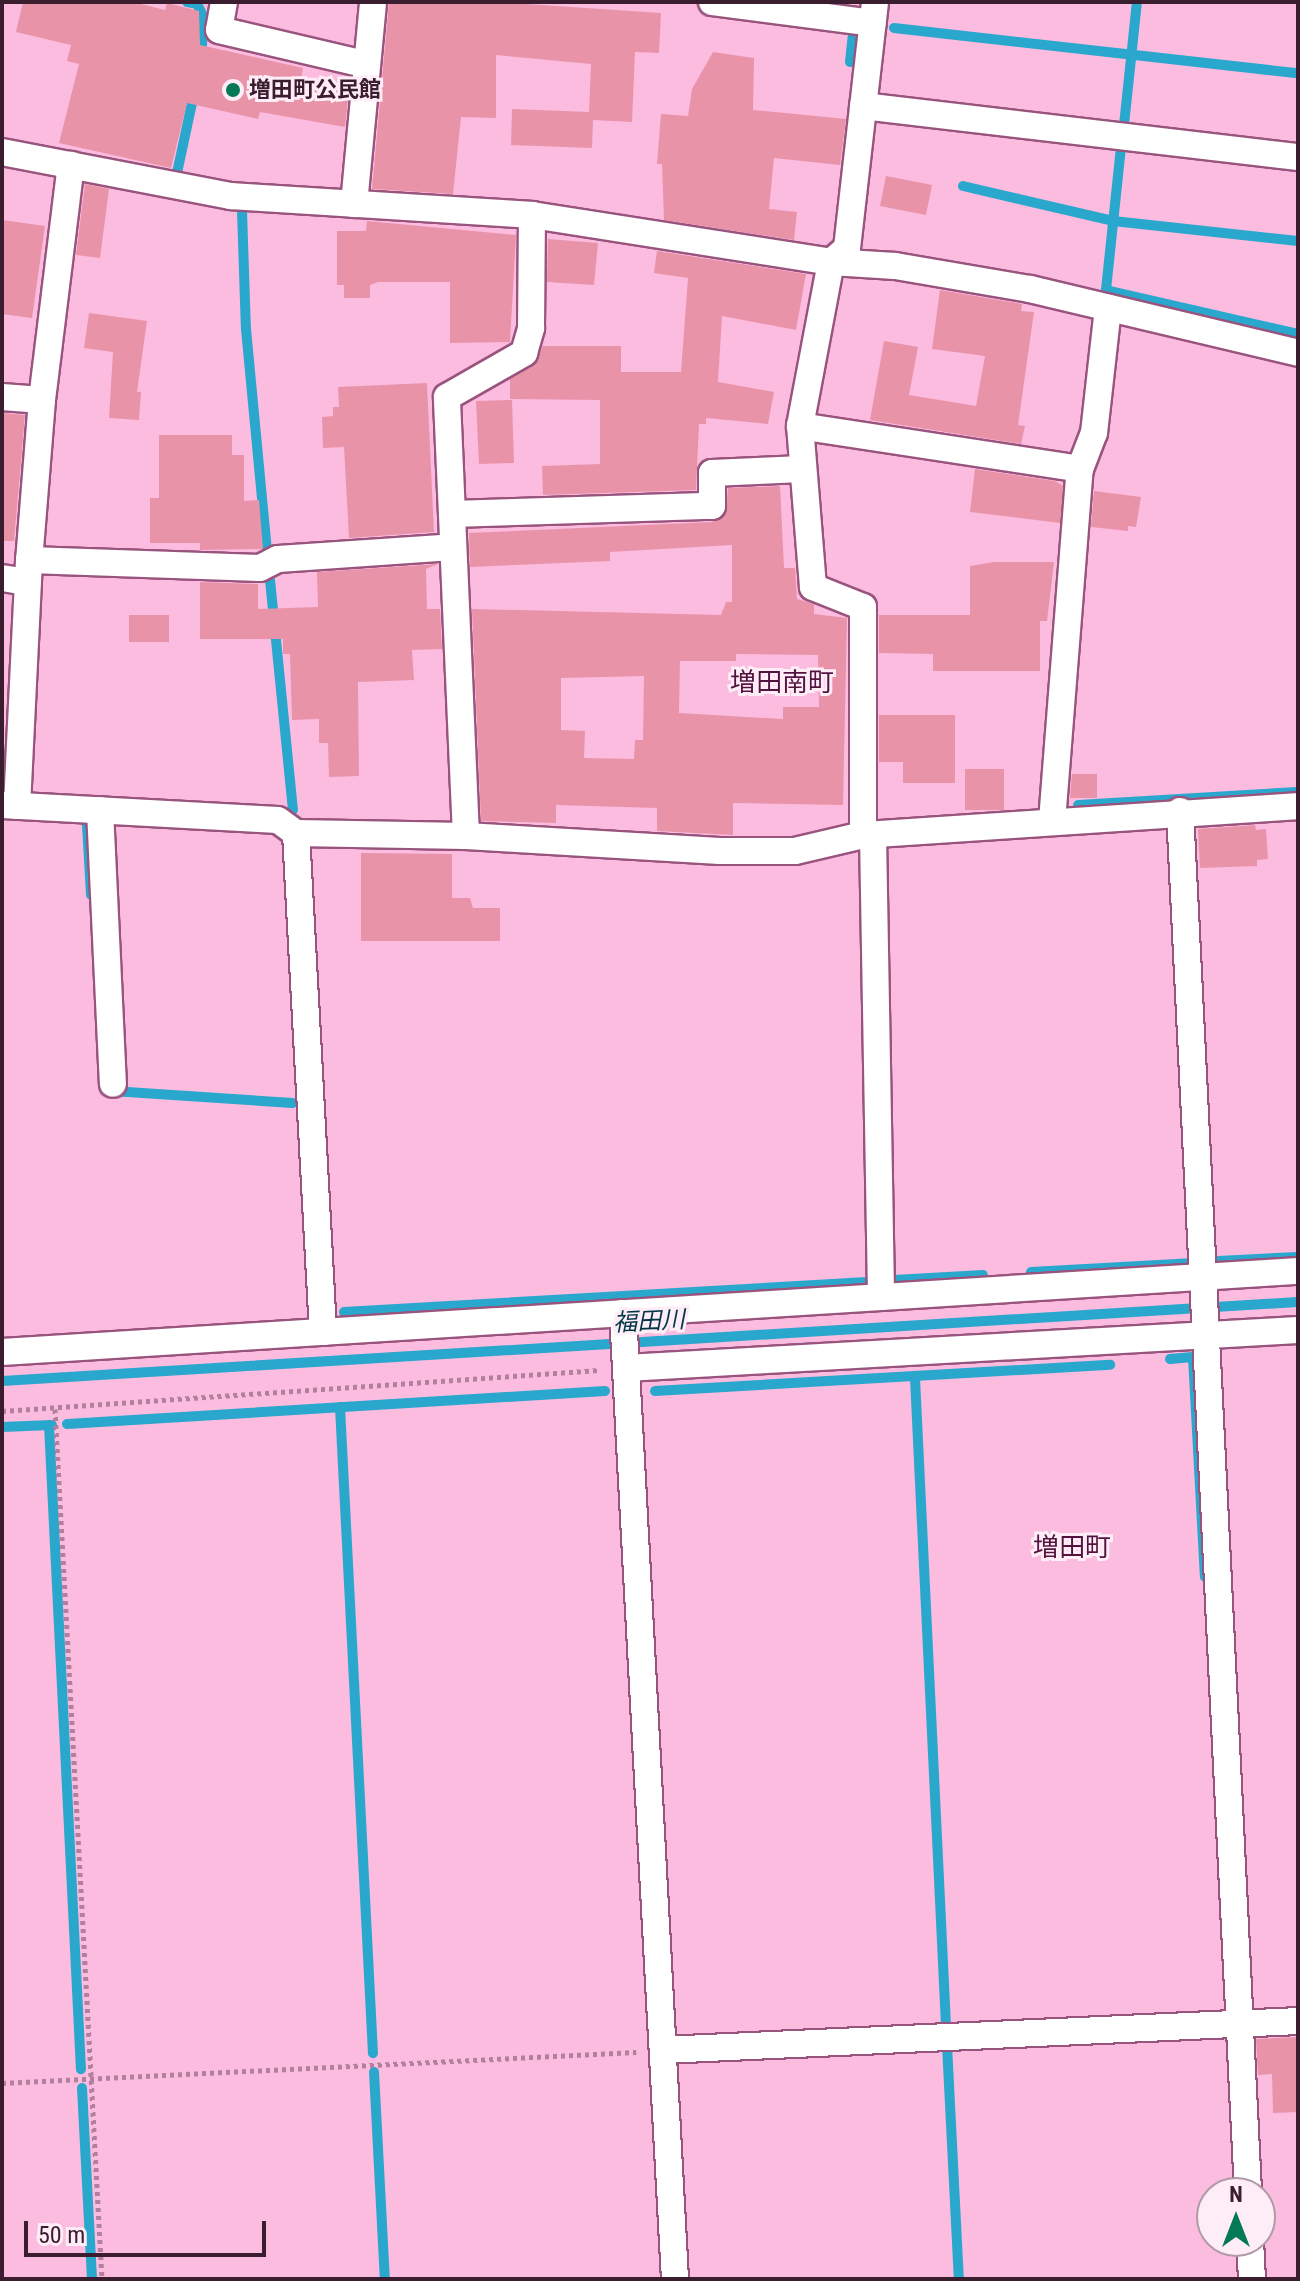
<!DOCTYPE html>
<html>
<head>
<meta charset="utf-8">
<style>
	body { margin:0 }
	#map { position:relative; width:1300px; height:2281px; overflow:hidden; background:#fbbce0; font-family:"Roboto Condensed","Noto Sans JP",sans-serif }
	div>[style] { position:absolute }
	.stream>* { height:10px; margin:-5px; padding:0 5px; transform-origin:5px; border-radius:5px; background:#2aa7cd }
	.building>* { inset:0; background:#e993a9 }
	.path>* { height:5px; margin-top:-2.5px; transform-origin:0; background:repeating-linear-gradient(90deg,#b2809d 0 4px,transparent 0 8px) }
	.roads { filter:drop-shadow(2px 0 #99547e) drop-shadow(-2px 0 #99547e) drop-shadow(0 2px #99547e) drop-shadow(0 -2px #99547e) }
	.street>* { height:26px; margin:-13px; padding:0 13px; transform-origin:13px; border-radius:13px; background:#fff }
	.dots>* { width:22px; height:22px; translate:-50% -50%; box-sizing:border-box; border:4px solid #feedf6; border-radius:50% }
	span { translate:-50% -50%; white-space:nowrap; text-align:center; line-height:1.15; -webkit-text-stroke:6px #feedf6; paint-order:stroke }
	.poi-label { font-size:22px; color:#3a1d2f; font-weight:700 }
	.left { translate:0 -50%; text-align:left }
	.water-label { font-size:24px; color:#003646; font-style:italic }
	.quarter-label { font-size:26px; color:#53133e }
	.frame { position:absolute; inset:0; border:4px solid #3a1d2f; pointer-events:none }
	.north { position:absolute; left:1196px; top:2177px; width:80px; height:80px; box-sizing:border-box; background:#feedf6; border:2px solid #b09aa6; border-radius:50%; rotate:0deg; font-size:22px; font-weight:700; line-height:32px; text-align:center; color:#3a1d2f }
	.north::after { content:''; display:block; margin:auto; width:28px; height:36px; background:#057955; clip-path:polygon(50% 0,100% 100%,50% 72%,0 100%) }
	.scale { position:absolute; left:24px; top:2221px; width:242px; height:36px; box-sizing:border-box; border:4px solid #3a1d2f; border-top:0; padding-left:10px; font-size:24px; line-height:28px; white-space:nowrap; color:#3a1d2f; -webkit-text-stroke:6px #feedf6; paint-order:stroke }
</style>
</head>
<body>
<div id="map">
	<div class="stream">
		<i style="left:187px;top:2px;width:10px;rotate:11deg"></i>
		<i style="left:197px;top:4px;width:16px;rotate:63deg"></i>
		<i style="left:204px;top:18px;width:40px;rotate:94.3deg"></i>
		<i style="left:894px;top:28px;width:406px;rotate:6.4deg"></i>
		<i style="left:850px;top:62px;width:29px;rotate:-84deg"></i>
		<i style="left:1124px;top:125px;width:124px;rotate:-84deg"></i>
		<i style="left:1121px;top:147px;width:144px;rotate:96deg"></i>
		<i style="left:1106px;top:290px;width:197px;rotate:12.9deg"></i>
		<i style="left:177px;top:173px;width:81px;rotate:-77.9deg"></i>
		<i style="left:963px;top:186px;width:154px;rotate:13.1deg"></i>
		<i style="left:1113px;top:221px;width:186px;rotate:6.2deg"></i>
		<i style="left:242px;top:211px;width:118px;rotate:88.1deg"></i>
		<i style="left:246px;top:329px;width:222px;rotate:84.6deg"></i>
		<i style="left:270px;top:580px;width:231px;rotate:84.3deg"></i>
		<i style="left:1078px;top:805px;width:220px;rotate:-3.4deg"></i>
		<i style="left:87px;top:825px;width:70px;rotate:86.7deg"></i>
		<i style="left:112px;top:1091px;width:181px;rotate:3.8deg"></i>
		<i style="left:1218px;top:1261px;width:80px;rotate:-2.9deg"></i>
		<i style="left:1031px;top:1272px;width:159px;rotate:-3.2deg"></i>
		<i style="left:894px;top:1280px;width:89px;rotate:-3.2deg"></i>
		<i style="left:344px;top:1312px;width:524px;rotate:-3.28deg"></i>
		<i style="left:1170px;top:1359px;width:23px;rotate:-5deg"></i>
		<i style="left:1193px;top:1357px;width:220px;rotate:86.9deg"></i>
		<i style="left:915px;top:1378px;width:648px;rotate:87.26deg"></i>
		<i style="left:2px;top:1381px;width:1298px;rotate:-3.49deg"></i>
		<i style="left:655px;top:1391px;width:456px;rotate:-3.3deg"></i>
		<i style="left:340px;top:1407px;width:647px;rotate:87.08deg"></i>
		<i style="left:67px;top:1424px;width:539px;rotate:-3.51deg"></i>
		<i style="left:49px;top:1425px;width:645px;rotate:87.16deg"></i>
		<i style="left:2px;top:1427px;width:50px;rotate:-2.3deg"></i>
		<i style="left:947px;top:2045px;width:234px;rotate:87.1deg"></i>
		<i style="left:374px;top:2072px;width:207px;rotate:87deg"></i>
		<i style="left:82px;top:2088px;width:191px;rotate:87deg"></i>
	</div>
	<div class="building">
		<i style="clip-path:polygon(23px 2px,133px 2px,165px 10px,167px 3px,199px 11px,200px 45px,303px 68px,301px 78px,349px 89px,345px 127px,260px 112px,258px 119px,187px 103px,171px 168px,59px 143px,79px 64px,67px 61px,71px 45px,16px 32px)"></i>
		<i style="clip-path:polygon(389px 2px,496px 2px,661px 13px,659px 53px,635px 52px,632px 122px,593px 120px,592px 148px,511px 145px,512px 109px,589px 112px,591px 64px,496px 55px,496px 118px,461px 117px,453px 194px,372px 189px)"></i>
		<i style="clip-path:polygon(713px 52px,754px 58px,753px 110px,846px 119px,840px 165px,774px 158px,769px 209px,797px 212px,794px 240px,664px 220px,662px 164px,657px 164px,661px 114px,688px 116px,692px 89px)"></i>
		<i style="clip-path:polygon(886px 176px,932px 185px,926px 215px,880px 206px)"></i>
		<i style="clip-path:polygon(85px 184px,109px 189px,100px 258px,76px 255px)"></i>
		<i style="clip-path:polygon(2px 220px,45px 226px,32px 318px,2px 314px)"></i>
		<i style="clip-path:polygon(367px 221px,516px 235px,510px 342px,450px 343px,450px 282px,378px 282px,370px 285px,370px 298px,344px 298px,344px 285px,337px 285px,337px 231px,366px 231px)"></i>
		<i style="clip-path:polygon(548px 239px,598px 243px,594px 285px,547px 282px)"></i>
		<i style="clip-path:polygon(657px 251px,806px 274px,796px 330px,722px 316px,718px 382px,774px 392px,768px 424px,706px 418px,706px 424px,699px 424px,696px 490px,543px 495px,542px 466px,600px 464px,600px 400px,510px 399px,510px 379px,533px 366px,543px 346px,621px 346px,621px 372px,681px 372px,688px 278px,654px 273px)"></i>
		<i style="clip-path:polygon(940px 290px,1022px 304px,1021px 311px,1034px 312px,1018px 425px,1025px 426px,1021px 444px,870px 420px,884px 341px,918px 347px,909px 395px,976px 406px,985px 356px,932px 349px)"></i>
		<i style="clip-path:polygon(89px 313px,147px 321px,137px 392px,141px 392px,139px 420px,109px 418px,113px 352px,84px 348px)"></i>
		<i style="clip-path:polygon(427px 383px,434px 532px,349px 538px,344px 447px,323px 448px,322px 417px,333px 416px,333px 407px,339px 407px,338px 387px)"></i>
		<i style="clip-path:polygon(512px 400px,514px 463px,479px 464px,476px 401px)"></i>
		<i style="clip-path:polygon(2px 413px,25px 415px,14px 541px,2px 541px)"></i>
		<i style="clip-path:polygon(159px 435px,232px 435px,232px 455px,244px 455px,244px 501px,259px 500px,263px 549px,200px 550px,200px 543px,150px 543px,150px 498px,159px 498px)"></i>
		<i style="clip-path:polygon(975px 469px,1055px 481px,1063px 486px,1060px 523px,970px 512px)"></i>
		<i style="clip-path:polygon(evenodd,780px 486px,784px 568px,795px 568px,797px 599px,814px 604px,814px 614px,847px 618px,843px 805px,733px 803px,733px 835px,657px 831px,657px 808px,556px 805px,556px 823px,481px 821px,472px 609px,721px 615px,726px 602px,732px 602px,732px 545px,610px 552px,610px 561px,470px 567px,469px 533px,712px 522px,726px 513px,728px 488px,780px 486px,736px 654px,818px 655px,819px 707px,783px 707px,783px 719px,679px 713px,680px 661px,736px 661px,736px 654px,780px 486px,644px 676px,643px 740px,635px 740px,634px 759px,584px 758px,585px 731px,561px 730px,561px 678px,644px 676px)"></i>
		<i style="clip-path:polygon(1094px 491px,1141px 497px,1136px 527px,1128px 526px,1128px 531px,1091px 527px)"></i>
		<i style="clip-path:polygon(994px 562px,1054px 562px,1047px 621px,1040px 621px,1040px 671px,933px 671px,933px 654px,879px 653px,879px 615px,970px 615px,970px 566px)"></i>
		<i style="clip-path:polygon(438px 564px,426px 569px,427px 609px,440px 609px,442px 649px,412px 650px,414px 680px,358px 682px,359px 776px,329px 777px,328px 743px,319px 743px,319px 719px,292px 720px,290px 654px,283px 654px,283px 639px,200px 639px,200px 582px,258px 584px,258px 609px,318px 607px,317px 572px)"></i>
		<i style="clip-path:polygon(129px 615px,169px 615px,169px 642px,129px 642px)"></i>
		<i style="clip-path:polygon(879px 715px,955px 715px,955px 783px,903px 783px,903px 762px,879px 762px)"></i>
		<i style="clip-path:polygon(965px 769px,1004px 769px,1004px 810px,965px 810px)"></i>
		<i style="clip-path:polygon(1072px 774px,1097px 774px,1097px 798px,1070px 798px)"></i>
		<i style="clip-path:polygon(1255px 825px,1256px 830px,1266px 829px,1268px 859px,1257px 860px,1257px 866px,1200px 868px,1198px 829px)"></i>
		<i style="clip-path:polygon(361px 853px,452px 854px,452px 898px,470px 898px,473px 908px,500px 908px,500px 941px,361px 941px)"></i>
		<i style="clip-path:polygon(1298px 2037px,1298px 2112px,1273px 2113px,1272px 2074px,1258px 2075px,1256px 2039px)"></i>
	</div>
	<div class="path">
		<i style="left:55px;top:1409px;width:871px;rotate:86.91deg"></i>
		<i style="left:2px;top:1411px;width:599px;rotate:-3.92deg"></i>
		<i style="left:2px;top:2083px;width:635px;rotate:-2.8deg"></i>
	</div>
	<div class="roads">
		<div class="street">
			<i style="left:224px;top:2px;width:28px;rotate:100deg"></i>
			<i style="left:219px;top:30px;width:149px;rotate:13.2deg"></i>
			<i style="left:712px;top:2px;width:162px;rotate:7.4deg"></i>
			<i style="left:863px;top:106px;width:438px;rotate:6.7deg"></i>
			<i style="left:2px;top:152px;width:233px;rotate:10.9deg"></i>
			<i style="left:231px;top:196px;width:302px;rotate:3.6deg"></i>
			<i style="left:532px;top:215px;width:303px;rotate:8.9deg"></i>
			<i style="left:831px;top:262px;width:64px;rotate:3.6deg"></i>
			<i style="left:895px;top:266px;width:137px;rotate:9.7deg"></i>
			<i style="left:1030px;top:289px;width:276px;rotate:13.4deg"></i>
			<i style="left:354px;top:204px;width:203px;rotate:-84.6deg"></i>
			<i style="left:2px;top:397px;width:40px;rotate:4.3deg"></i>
			<i style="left:42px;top:400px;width:161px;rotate:94.6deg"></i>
			<i style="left:29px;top:560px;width:231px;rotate:2deg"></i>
			<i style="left:260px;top:568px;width:20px;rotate:-27deg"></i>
			<i style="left:278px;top:559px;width:175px;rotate:-3.9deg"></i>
			<i style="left:42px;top:400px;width:237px;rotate:-83deg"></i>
			<i style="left:800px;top:426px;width:283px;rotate:8.7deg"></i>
			<i style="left:452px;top:514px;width:260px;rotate:-1.8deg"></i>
			<i style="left:712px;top:506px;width:33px;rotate:-90deg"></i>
			<i style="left:712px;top:473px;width:90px;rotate:-2.5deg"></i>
			<i style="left:2px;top:578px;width:26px;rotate:9deg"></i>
			<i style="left:2px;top:805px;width:276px;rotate:3.1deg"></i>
			<i style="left:278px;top:820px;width:22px;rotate:36deg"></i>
			<i style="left:296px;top:833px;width:170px;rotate:1deg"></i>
			<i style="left:466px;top:836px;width:254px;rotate:3.4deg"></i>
			<i style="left:720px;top:851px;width:75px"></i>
			<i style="left:795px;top:851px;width:70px;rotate:-13.2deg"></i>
			<i style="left:863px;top:835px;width:436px;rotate:-3.8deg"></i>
			<i style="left:17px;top:806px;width:246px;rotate:-87.2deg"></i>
			<i style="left:100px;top:810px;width:274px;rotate:87.3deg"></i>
			<i style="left:1180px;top:811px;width:1384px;rotate:87.18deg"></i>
			<i style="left:1052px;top:821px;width:353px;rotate:-85.5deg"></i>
			<i style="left:1080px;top:469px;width:39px;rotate:-69deg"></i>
			<i style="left:1094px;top:433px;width:126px;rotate:-83.6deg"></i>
			<i style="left:296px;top:833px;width:500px;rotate:86.9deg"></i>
			<i style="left:863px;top:835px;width:228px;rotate:-90deg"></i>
			<i style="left:863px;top:607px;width:54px;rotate:-158.2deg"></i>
			<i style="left:813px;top:587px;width:162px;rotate:-94.6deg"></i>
			<i style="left:800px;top:426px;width:167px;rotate:-79.3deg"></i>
			<i style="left:831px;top:262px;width:21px;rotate:-41deg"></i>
			<i style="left:847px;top:248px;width:248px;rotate:-83.5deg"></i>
			<i style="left:873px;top:835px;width:462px;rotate:89deg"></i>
			<i style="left:466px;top:836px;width:439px;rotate:-92.5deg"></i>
			<i style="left:447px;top:397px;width:89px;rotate:-29.7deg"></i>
			<i style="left:524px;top:353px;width:26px;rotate:-74deg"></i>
			<i style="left:531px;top:328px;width:113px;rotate:-89.5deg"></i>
			<i style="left:623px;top:1313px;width:967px;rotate:86.92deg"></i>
			<i style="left:2px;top:1352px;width:1299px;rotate:-3.58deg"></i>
			<i style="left:626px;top:1368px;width:673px;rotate:-3.24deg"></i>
			<i style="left:663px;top:2050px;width:636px;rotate:-2.61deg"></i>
			<i style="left:1250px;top:2241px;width:38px;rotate:87deg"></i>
		</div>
	</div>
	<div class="dots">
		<i style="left:233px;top:90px;background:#057955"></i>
	</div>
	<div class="poi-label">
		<span class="left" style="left:249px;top:90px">増田町公民館</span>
	</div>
	<div class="water-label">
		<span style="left:649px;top:1322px;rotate:-3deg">福田川</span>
	</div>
	<div class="quarter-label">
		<span style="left:782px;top:683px">増田南町</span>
		<span style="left:1072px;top:1548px">増田町</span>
	</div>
	<div class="frame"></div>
	<div class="north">N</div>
	<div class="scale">50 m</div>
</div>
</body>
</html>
